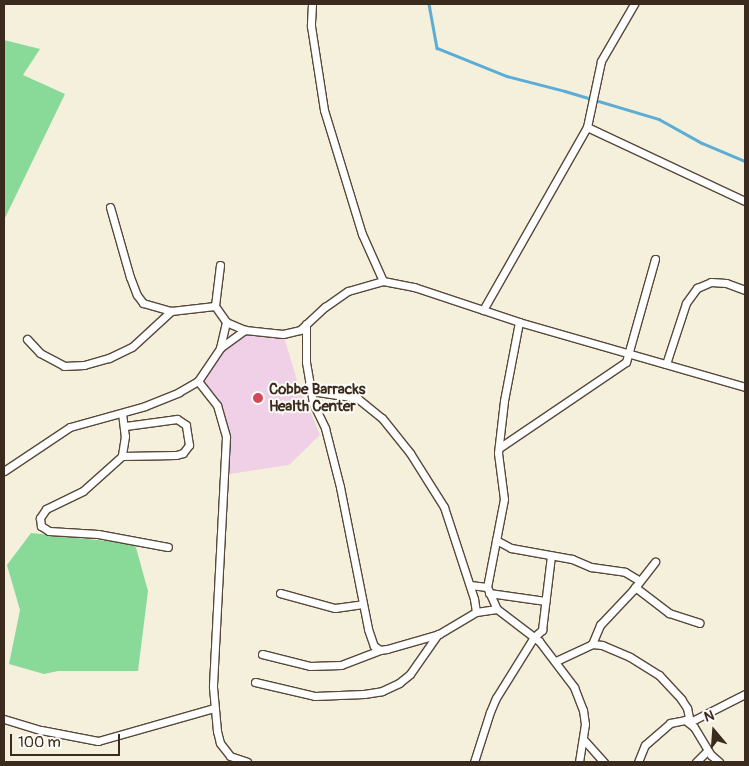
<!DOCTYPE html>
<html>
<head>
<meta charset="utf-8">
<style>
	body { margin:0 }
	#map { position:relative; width:749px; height:766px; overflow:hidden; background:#f4f0dc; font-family:Pangolin,sans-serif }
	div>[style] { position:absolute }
	.built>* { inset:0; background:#efd0e6 }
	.green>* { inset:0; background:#89d999 }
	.stream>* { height:2.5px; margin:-1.25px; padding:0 1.25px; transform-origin:1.25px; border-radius:1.25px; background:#5cadd6 }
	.roads { filter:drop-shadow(1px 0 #57483a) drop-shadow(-1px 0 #57483a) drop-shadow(0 1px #57483a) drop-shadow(0 -1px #57483a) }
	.minor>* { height:7px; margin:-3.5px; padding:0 3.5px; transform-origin:3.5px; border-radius:3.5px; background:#fff }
	.dots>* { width:14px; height:14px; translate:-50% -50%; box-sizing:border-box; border:2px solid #fdfcf7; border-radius:50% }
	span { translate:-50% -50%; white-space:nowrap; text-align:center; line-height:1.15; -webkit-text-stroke:4px #fdfcf7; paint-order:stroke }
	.poi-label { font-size:15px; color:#3b2a1e; font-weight:700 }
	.left { translate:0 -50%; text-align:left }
	.frame { position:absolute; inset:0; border:5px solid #3b2a1e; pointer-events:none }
	.north { position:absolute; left:689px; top:706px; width:50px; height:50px; -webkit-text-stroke:4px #fdfcf7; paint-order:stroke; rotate:342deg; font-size:14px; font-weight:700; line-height:20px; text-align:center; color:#3b2a1e }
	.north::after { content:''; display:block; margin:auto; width:18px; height:22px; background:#3b2a1e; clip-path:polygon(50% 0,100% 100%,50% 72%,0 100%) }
	.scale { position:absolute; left:10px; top:734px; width:110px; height:22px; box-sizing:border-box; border:2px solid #3b2a1e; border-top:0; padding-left:6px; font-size:15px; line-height:18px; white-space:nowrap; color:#3b2a1e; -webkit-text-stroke:4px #fdfcf7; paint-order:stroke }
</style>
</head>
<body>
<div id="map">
	<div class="built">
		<i style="clip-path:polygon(245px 330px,283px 334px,297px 380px,320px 435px,289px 465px,230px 474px,226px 468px,222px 417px,198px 381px,220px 348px)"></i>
	</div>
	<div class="green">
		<i style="clip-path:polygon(4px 40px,40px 49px,23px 75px,65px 94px,4px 220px)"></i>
		<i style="clip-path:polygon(31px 533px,135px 544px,148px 591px,138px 671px,58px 671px,44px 674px,9px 664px,20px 610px,7px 565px)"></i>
	</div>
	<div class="stream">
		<i style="left:429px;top:4px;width:45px;rotate:79.7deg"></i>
		<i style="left:437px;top:48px;width:75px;rotate:21.8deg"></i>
		<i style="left:507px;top:76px;width:60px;rotate:14.5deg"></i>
		<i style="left:565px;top:91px;width:98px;rotate:16.6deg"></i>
		<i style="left:659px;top:119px;width:49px;rotate:29.2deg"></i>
		<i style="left:702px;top:143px;width:47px;rotate:22.7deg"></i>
	</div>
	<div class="roads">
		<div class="minor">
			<i style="left:312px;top:4px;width:22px;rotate:93deg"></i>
			<i style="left:311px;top:26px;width:85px;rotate:81.2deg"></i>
			<i style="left:324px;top:110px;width:130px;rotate:73deg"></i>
			<i style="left:362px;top:234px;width:51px;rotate:65.9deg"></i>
			<i style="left:587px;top:127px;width:174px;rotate:25.1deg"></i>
			<i style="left:110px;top:207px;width:73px;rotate:74.1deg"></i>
			<i style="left:130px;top:277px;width:19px;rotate:69deg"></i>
			<i style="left:137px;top:295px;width:10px;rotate:53deg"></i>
			<i style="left:143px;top:303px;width:29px;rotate:16deg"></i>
			<i style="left:171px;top:311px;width:44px;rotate:-6.5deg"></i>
			<i style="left:220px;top:265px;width:41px;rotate:97deg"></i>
			<i style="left:215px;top:306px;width:19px;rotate:55deg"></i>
			<i style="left:226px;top:322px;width:21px;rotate:23deg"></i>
			<i style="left:245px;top:330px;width:38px;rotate:6deg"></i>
			<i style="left:283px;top:334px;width:17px;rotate:-13deg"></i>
			<i style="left:300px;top:330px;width:34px;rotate:-43deg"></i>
			<i style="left:325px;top:307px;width:28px;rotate:-35deg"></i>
			<i style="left:348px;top:291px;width:36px;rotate:-16deg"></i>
			<i style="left:383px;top:281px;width:32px;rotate:11deg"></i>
			<i style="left:414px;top:287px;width:111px;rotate:18.4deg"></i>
			<i style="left:519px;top:322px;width:235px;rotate:16deg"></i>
			<i style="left:483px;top:310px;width:210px;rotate:-60.4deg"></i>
			<i style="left:587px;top:127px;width:67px;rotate:-78deg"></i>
			<i style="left:601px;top:61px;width:66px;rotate:-59.9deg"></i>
			<i style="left:519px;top:322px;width:80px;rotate:100.8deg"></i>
			<i style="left:504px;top:401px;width:52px;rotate:96.6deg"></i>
			<i style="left:498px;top:453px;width:46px;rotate:82.6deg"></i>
			<i style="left:504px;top:499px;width:90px;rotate:100.9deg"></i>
			<i style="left:487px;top:587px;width:24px;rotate:66deg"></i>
			<i style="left:497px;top:609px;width:53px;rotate:37.3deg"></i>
			<i style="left:539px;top:641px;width:58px;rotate:52.7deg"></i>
			<i style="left:574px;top:687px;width:25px;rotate:69deg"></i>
			<i style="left:583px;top:710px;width:14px;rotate:82deg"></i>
			<i style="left:585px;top:724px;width:38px;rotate:99deg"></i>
			<i style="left:306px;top:324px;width:38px;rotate:90deg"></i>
			<i style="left:306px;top:362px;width:42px;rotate:80.3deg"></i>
			<i style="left:313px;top:403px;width:28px;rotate:64deg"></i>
			<i style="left:325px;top:428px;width:61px;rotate:75.7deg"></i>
			<i style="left:340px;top:487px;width:145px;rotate:78.8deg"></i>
			<i style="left:368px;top:629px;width:18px;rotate:71deg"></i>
			<i style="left:374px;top:646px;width:7px;rotate:34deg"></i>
			<i style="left:380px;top:650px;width:7px;rotate:-8deg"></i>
			<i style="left:387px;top:649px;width:54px;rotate:-16.1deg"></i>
			<i style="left:439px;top:634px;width:43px;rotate:-30.7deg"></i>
			<i style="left:476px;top:612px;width:21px;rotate:-8deg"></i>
			<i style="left:27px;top:339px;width:19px;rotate:47deg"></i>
			<i style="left:40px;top:353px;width:27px;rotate:28deg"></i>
			<i style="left:64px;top:366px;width:20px;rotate:-3deg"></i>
			<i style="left:84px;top:365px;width:26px;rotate:-16deg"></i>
			<i style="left:109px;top:358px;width:25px;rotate:-26deg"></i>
			<i style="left:132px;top:347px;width:53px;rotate:-42.7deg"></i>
			<i style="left:220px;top:348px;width:27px;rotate:-77deg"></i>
			<i style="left:666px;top:364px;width:64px;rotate:-71.8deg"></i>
			<i style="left:686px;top:303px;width:19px;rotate:-54deg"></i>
			<i style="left:697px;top:288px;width:15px;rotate:-23deg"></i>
			<i style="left:711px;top:282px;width:15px;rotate:4deg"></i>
			<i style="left:726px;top:283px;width:20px;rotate:20deg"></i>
			<i style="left:198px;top:381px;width:31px;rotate:52deg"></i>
			<i style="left:217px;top:405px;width:33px;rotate:74deg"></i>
			<i style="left:226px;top:437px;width:250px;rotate:93deg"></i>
			<i style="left:213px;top:687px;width:44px;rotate:84.8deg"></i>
			<i style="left:217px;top:731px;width:12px;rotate:76deg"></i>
			<i style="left:220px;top:743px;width:16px;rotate:52deg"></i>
			<i style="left:230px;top:756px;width:18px;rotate:19deg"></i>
			<i style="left:311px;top:391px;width:47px;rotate:8.7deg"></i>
			<i style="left:357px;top:398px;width:32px;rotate:39deg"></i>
			<i style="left:382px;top:418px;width:45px;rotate:51.3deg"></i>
			<i style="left:410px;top:453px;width:64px;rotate:57.8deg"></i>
			<i style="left:444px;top:507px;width:97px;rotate:71.9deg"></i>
			<i style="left:474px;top:599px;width:13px;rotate:81deg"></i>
			<i style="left:122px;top:413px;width:23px;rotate:83deg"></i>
			<i style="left:125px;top:436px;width:20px;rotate:99deg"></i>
			<i style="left:122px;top:456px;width:52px;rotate:138.1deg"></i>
			<i style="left:83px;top:491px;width:41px;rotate:154.1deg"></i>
			<i style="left:46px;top:509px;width:11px;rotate:124deg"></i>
			<i style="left:40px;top:518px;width:8px;rotate:83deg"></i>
			<i style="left:41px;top:526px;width:9px;rotate:32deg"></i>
			<i style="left:49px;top:531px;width:49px;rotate:3.5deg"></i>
			<i style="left:98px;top:534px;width:71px;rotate:10.5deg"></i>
			<i style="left:499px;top:448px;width:153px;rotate:-34.1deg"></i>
			<i style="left:626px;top:362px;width:107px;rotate:-74.3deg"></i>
			<i style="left:122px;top:456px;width:54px;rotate:-1.1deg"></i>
			<i style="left:176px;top:455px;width:7px;rotate:-16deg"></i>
			<i style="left:183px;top:453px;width:10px;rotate:-53deg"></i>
			<i style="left:189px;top:445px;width:20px;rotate:-99deg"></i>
			<i style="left:186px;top:425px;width:11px;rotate:-146deg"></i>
			<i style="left:177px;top:419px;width:52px;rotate:172.3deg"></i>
			<i style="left:4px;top:471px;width:79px;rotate:-33.7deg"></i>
			<i style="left:70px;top:427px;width:78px;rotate:-15.6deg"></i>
			<i style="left:145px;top:406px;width:37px;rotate:-22deg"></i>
			<i style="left:179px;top:392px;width:22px;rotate:-30deg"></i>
			<i style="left:198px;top:381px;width:40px;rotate:-56deg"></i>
			<i style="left:220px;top:348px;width:31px;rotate:-36deg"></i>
			<i style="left:496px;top:540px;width:17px;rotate:28deg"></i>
			<i style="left:511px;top:548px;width:62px;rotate:10.2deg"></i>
			<i style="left:572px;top:559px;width:21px;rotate:23deg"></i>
			<i style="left:591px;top:567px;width:34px;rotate:8deg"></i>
			<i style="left:625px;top:572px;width:17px;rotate:31deg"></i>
			<i style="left:470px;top:585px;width:17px;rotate:7deg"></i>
			<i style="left:635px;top:587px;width:43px;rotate:37.4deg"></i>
			<i style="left:669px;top:613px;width:32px;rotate:18deg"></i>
			<i style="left:280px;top:593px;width:57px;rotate:15.3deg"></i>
			<i style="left:335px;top:608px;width:28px;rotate:-8deg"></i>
			<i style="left:489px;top:593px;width:57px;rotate:8.1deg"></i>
			<i style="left:592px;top:644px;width:21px;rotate:-67deg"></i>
			<i style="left:600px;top:625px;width:48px;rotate:-46.7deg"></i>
			<i style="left:633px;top:590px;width:36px;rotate:-52deg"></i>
			<i style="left:262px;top:654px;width:49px;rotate:14deg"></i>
			<i style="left:310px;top:666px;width:31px;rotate:-2deg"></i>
			<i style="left:341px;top:665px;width:42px;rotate:-21deg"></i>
			<i style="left:556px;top:661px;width:40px;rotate:-25deg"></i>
			<i style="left:592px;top:644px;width:10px;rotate:6deg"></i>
			<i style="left:602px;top:645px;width:30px;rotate:23deg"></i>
			<i style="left:630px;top:657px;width:34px;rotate:32deg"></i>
			<i style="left:659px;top:675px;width:33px;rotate:47deg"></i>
			<i style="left:681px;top:699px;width:11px;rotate:56deg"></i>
			<i style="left:687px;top:708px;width:14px;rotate:78deg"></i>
			<i style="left:690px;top:722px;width:62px;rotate:-27deg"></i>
			<i style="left:255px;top:682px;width:62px;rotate:13.1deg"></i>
			<i style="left:315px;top:696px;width:49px;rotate:-2.3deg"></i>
			<i style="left:364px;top:694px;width:18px;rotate:-9deg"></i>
			<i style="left:382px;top:691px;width:19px;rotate:-25deg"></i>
			<i style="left:399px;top:683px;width:14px;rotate:-39deg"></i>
			<i style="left:410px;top:674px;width:49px;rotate:-55deg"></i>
			<i style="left:4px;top:719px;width:39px;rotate:17deg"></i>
			<i style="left:41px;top:730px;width:58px;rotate:10.9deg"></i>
			<i style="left:98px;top:741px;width:121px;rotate:-15.9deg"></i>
			<i style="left:584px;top:740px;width:30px;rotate:48deg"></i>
			<i style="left:474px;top:762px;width:52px;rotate:-72.3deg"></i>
			<i style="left:490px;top:712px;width:15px;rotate:-67deg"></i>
			<i style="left:496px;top:698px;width:72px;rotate:-58.1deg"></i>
			<i style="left:534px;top:637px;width:11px;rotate:-41deg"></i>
			<i style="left:542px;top:630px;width:75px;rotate:-83.1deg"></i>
			<i style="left:638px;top:762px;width:18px;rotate:-68deg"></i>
			<i style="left:645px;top:745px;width:33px;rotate:-41deg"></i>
			<i style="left:670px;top:723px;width:15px;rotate:-11deg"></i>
			<i style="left:685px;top:720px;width:11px;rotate:38deg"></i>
			<i style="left:694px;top:727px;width:33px;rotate:59deg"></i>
			<i style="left:711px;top:755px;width:11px;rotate:41deg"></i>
			<i style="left:696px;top:762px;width:17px;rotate:-45deg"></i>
		</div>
	</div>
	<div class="dots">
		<i style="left:258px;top:398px;background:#d1495b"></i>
	</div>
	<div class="poi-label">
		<span class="left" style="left:269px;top:398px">Cobbe Barracks<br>Health Center</span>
	</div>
	<div class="frame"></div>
	<div class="north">N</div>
	<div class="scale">100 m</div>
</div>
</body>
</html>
